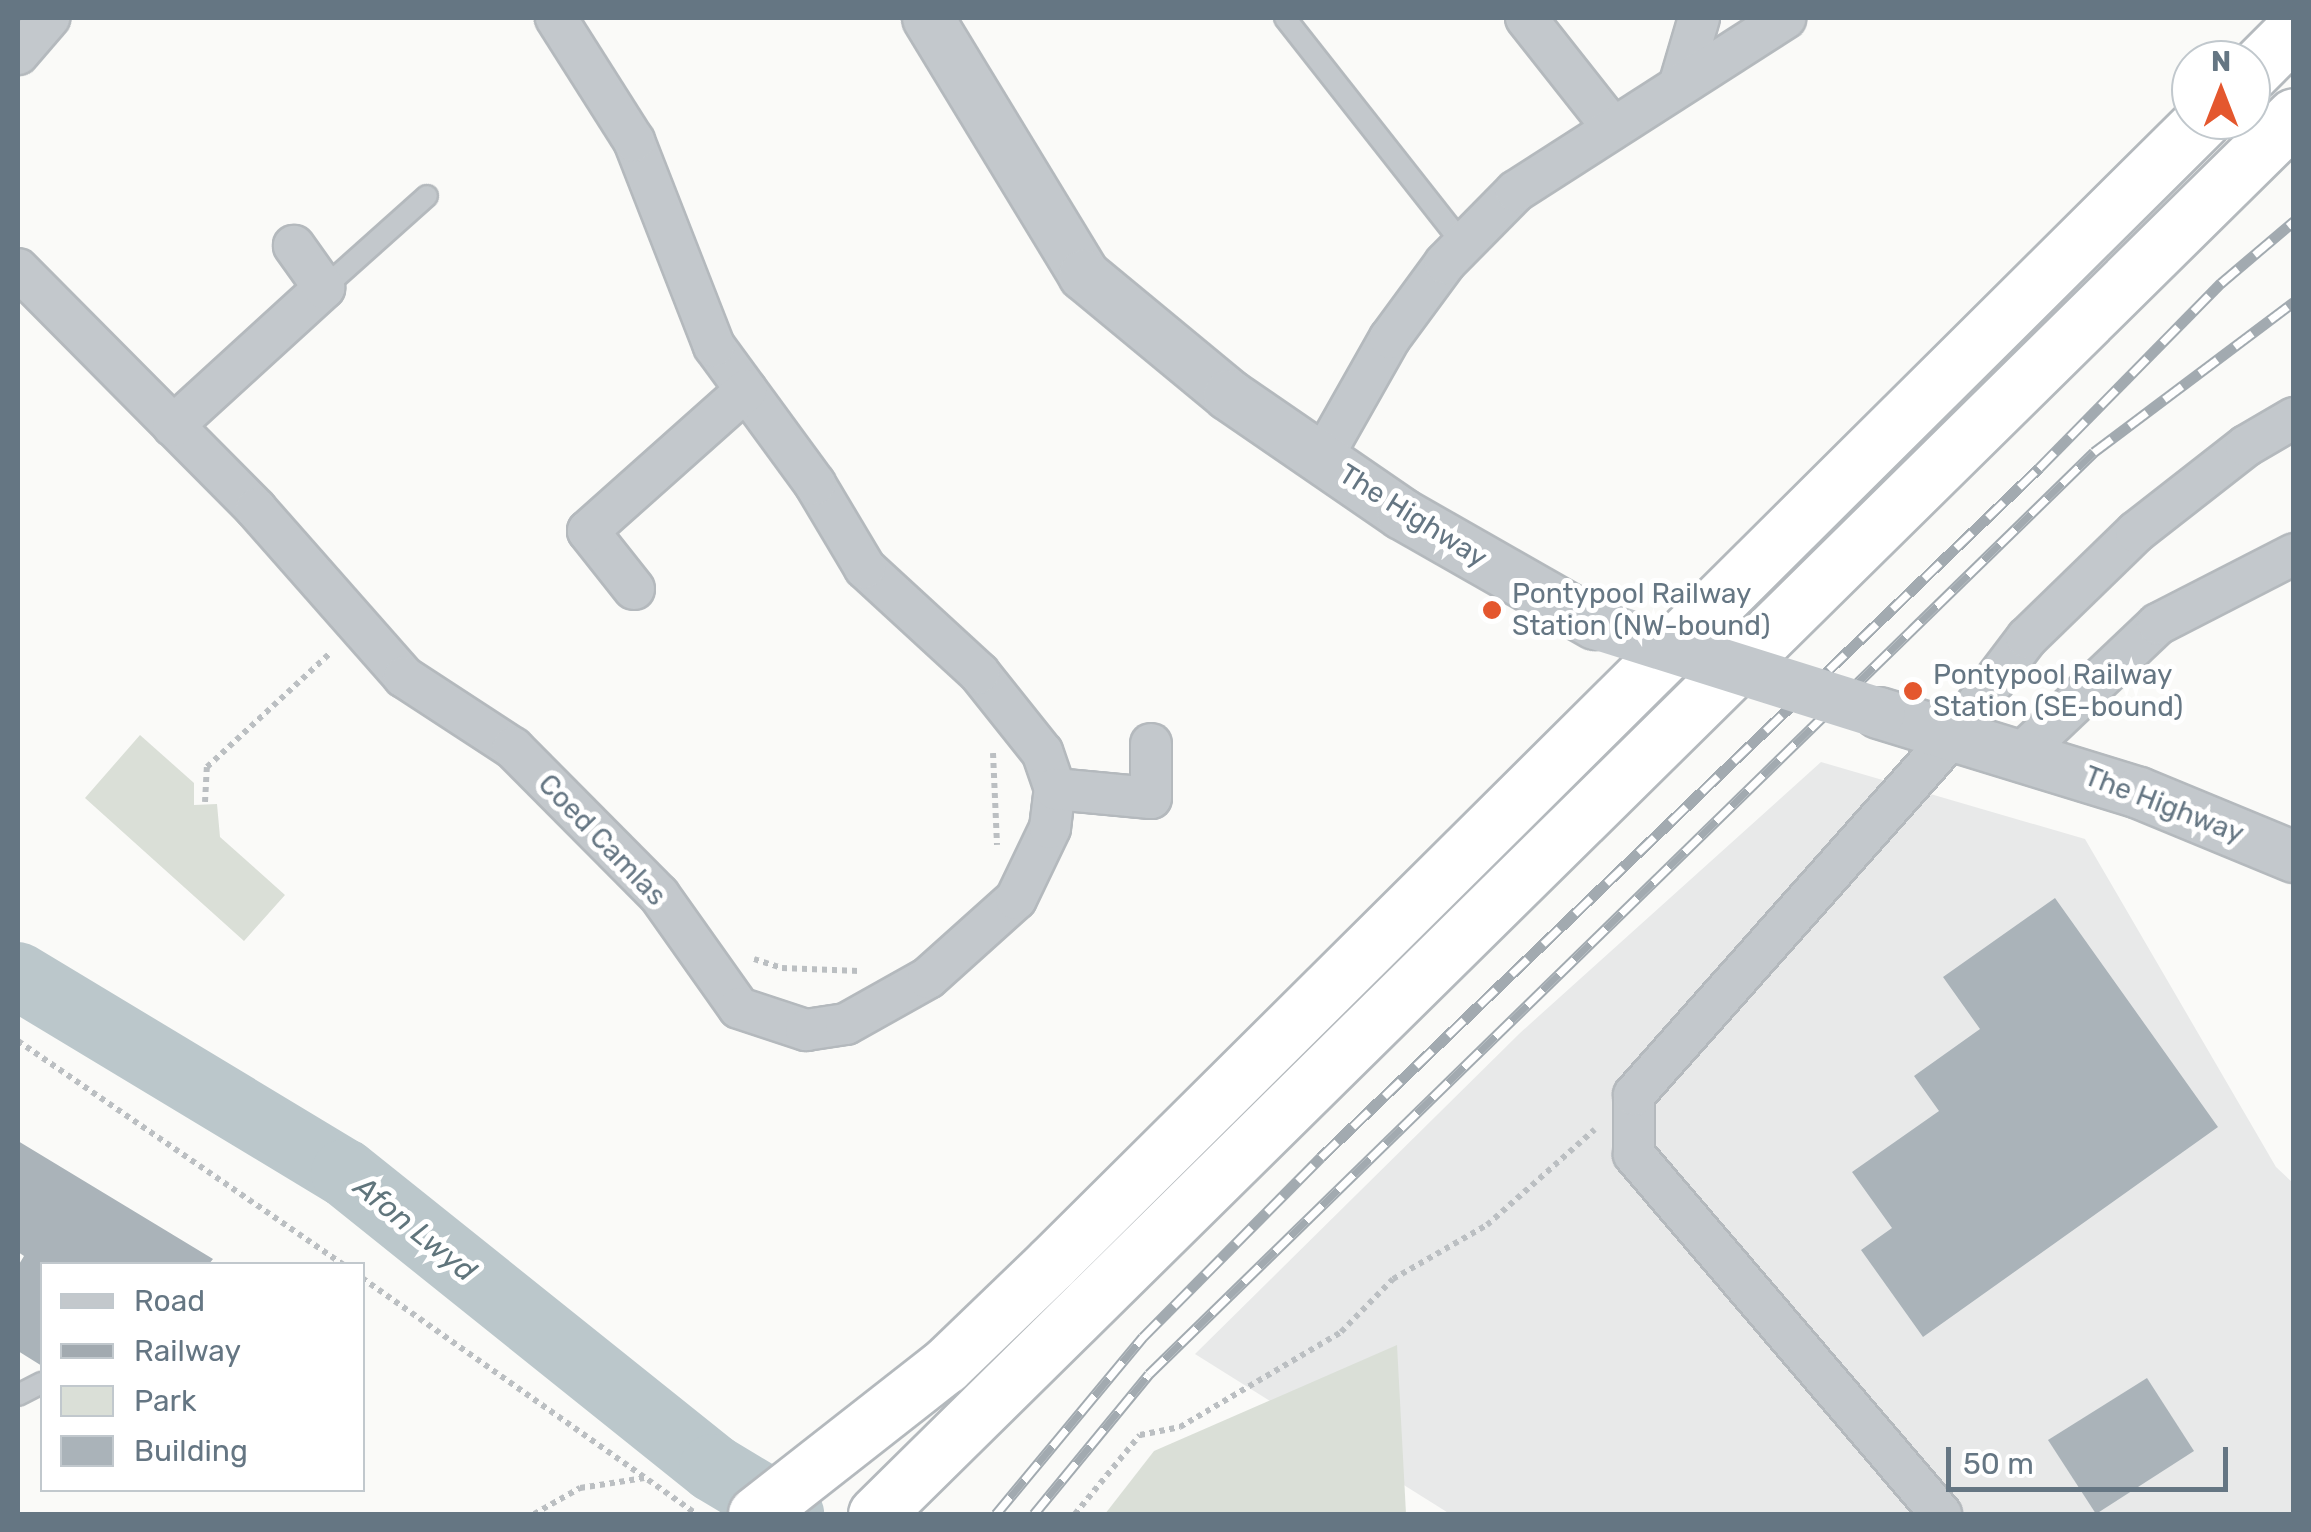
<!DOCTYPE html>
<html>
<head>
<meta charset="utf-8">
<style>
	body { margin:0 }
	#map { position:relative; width:2311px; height:1532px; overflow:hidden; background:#fafaf8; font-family:Rubik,sans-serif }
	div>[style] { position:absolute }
	.built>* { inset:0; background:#e8e9e9 }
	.green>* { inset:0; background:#dadfd7 }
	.river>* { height:68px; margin:-34px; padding:0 34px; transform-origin:34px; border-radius:34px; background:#bbc7cb }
	.building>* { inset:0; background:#aab3b9 }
	.path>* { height:6px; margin-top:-3px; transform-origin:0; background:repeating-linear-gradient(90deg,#bbbfc2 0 5px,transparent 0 10px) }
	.roads { filter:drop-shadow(2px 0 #b4b9bd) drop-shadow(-2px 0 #b4b9bd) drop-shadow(0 2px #b4b9bd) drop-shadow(0 -2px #b4b9bd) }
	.service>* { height:20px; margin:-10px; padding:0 10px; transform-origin:10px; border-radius:10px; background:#c3c8cc }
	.minor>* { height:40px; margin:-20px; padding:0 20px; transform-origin:20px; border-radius:20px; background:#c3c8cc }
	.tertiary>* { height:50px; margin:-25px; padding:0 25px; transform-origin:25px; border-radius:25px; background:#c3c8cc }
	.trunk>* { height:55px; margin:-27.5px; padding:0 27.5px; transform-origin:27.5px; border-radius:27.5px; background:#fff }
	.rail>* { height:11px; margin-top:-5.5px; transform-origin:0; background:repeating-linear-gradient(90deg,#fff 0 22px,#a2aab0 0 44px); box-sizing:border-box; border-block:2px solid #a2aab0 }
	.tertiary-bridge>* { height:50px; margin:-25px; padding:0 25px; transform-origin:25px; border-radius:25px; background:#c3c8cc }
	.dots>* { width:28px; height:28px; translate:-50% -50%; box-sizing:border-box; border:5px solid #fff; border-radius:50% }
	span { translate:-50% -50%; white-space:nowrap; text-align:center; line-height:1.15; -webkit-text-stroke:10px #fff; paint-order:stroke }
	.street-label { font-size:28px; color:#657683 }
	.poi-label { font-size:28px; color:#657683 }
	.left { translate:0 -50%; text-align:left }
	.water-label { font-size:30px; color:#60757c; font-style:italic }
	.frame { position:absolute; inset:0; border:20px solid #657683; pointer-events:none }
	.legend { position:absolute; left:40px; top:1262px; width:325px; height:230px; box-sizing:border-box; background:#fff; border:2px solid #c1c8cd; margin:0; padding:12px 18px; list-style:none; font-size:30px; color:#657683 }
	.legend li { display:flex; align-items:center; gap:20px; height:50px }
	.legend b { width:50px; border:2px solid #c1c8cd }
	.north { position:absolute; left:2171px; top:40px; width:100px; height:100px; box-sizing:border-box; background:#fff; border:2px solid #c1c8cd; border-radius:50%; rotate:0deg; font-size:28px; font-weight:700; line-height:40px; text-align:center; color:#657683 }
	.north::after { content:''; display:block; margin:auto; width:35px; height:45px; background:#e4572e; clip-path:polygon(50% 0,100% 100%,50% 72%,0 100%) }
	.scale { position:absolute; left:1946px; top:1447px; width:282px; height:45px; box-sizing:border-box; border:5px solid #657683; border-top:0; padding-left:12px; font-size:30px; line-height:35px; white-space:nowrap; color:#657683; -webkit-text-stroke:8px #fff; paint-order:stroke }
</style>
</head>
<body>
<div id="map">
	<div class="built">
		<i style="clip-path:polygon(1821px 762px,2085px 839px,2276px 1167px,2293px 1183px,2293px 1514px,1450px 1514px,1195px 1354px,1520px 1033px)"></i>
	</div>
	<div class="green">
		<i style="clip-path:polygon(140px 735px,194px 783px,194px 805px,217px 804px,220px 837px,285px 895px,244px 941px,85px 798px)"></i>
		<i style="clip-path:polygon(1397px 1345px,1406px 1514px,1105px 1514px,1154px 1451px)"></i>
	</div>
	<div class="river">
		<i style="left:18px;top:976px;width:382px;rotate:31.1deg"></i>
		<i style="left:345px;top:1173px;width:472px;rotate:38.7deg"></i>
		<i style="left:713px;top:1468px;width:90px;rotate:30.9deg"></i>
	</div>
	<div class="building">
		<i style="clip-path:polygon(2055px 898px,2218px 1127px,1923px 1337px,1861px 1250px,1892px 1228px,1852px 1172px,1939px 1111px,1914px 1076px,1980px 1029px,1943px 977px)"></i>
		<i style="clip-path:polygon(18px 1141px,213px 1259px,209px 1264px,42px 1264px,42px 1366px,18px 1351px,18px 1266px,24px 1256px,18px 1252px)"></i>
		<i style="clip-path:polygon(2147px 1378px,2194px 1451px,2096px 1514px,2048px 1440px)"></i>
	</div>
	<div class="path">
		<i style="left:993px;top:753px;width:92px;rotate:87.5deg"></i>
		<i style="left:205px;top:802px;width:35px;rotate:-87deg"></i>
		<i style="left:207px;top:767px;width:169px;rotate:-42.8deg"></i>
		<i style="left:754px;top:959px;width:29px;rotate:18deg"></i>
		<i style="left:782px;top:968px;width:77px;rotate:2.2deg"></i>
		<i style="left:18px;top:1041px;width:394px;rotate:34.5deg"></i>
		<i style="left:362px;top:1278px;width:410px;rotate:35.2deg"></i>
		<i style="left:534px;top:1514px;width:53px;rotate:-29.5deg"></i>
		<i style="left:580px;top:1488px;width:65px;rotate:-8.9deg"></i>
		<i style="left:1075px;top:1514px;width:102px;rotate:-50.6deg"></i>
		<i style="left:1140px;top:1435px;width:41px;rotate:-11.3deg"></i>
		<i style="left:1180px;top:1427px;width:187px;rotate:-30.5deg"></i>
		<i style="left:1341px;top:1332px;width:74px;rotate:-45.5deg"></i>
		<i style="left:1393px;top:1279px;width:108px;rotate:-29.9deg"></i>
		<i style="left:1487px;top:1225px;width:144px;rotate:-41.6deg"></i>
	</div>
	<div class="roads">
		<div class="service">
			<i style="left:1285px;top:18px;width:288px;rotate:51.8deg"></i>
			<i style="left:324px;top:288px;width:138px;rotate:-41.8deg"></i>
			<i style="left:18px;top:1395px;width:27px;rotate:-27deg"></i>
		</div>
		<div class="minor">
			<i style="left:1526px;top:18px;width:140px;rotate:51.7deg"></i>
			<i style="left:18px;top:54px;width:48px;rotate:-49.3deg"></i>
			<i style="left:1679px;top:86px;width:71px;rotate:-73.6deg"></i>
			<i style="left:18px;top:269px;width:338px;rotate:45.2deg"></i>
			<i style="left:256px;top:509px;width:224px;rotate:48.6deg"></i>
			<i style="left:404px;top:677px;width:130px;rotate:33.1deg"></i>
			<i style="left:513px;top:748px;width:207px;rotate:45.2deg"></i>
			<i style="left:659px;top:895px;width:138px;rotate:54.7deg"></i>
			<i style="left:739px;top:1008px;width:71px;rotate:18.2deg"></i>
			<i style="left:806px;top:1030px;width:40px;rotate:-8.5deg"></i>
			<i style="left:846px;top:1024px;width:94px;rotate:-29.3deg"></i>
			<i style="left:928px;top:978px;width:118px;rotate:-41.9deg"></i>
			<i style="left:1016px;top:899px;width:79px;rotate:-64.4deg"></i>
			<i style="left:1050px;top:828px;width:39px;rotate:-83deg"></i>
			<i style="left:1055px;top:789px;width:39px;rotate:-109deg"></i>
			<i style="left:1042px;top:752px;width:101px;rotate:-128.6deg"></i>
			<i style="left:979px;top:673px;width:155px;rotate:-137.4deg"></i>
			<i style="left:865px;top:568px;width:98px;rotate:-120.8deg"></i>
			<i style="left:815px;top:484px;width:171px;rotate:-126.2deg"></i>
			<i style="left:714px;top:346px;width:220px;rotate:-111.3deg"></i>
			<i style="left:634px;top:141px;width:146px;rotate:-122.4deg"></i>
			<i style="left:173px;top:426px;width:205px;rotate:-42.4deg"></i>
			<i style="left:324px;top:288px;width:52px;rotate:-125.5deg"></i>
			<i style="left:1322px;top:458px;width:138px;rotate:-60.5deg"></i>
			<i style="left:1390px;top:338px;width:93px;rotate:-53.7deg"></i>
			<i style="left:1445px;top:263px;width:101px;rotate:-45.4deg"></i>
			<i style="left:1516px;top:191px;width:320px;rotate:-32.7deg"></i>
			<i style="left:634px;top:589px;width:74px;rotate:-128.4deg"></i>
			<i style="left:588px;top:531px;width:212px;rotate:-41.7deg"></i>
			<i style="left:2022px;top:753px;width:187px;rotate:-43.5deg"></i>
			<i style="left:2158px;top:624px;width:153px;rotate:-27.2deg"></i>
			<i style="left:1055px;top:789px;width:96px;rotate:5.4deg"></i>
			<i style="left:1151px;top:798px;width:54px;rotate:-90deg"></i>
			<i style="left:1941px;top:1514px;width:473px;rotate:-130.5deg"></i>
			<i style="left:1634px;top:1154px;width:59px;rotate:-90deg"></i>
			<i style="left:1634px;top:1095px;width:482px;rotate:-48.4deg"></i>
			<i style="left:1954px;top:734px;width:121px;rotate:-52.8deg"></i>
			<i style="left:2027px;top:638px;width:152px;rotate:-44.2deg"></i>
			<i style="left:2136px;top:532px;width:140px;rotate:-38deg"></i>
			<i style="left:2246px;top:446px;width:56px;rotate:-30.3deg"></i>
		</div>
		<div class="tertiary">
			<i style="left:928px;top:18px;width:301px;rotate:58.7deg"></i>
			<i style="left:1084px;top:275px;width:188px;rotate:39.6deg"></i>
			<i style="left:1229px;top:395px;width:210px;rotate:34.5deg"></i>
			<i style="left:1402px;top:514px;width:222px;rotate:29.7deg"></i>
			<i style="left:1879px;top:713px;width:272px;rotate:17.1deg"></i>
			<i style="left:2139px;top:793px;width:168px;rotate:22.4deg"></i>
		</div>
		<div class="trunk">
			<i style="left:2251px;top:73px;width:61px;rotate:-45deg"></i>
			<i style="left:756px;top:1514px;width:240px;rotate:-38.1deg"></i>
			<i style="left:945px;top:1366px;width:147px;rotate:-43.9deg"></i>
			<i style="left:1051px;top:1264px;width:1624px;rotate:-44.8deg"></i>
			<i style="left:876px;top:1514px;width:1991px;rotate:-44.59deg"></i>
		</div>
	</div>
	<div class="rail">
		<i style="left:996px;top:1514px;width:230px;rotate:-50.3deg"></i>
		<i style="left:1143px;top:1337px;width:253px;rotate:-45.3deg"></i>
		<i style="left:1321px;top:1157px;width:995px;rotate:-43.82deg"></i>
		<i style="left:2039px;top:468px;width:260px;rotate:-45.5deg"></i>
		<i style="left:2221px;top:283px;width:96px;rotate:-40.3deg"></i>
		<i style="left:1034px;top:1514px;width:181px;rotate:-50.6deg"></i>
		<i style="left:1149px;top:1374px;width:1320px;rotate:-44.29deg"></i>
		<i style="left:2094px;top:452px;width:250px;rotate:-36.9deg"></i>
	</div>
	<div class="tertiary-bridge">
		<i style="left:1595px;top:624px;width:298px;rotate:17.4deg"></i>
	</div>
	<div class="dots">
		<i style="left:1492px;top:610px;background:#e4572e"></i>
		<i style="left:1913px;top:691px;background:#e4572e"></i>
	</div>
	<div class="street-label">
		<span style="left:1413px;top:516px;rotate:32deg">The Highway</span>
		<span style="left:2164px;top:805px;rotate:21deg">The Highway</span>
		<span style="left:602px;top:840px;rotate:46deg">Coed Camlas</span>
	</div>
	<div class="poi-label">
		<span class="left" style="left:1512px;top:610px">Pontypool Railway<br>Station (NW-bound)</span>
		<span class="left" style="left:1933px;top:691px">Pontypool Railway<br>Station (SE-bound)</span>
	</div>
	<div class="water-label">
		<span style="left:415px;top:1229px;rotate:39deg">Afon Lwyd</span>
	</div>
	<div class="frame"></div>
	<ul class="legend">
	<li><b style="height:12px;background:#c3c8cc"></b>Road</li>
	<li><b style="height:12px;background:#a2aab0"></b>Railway</li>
	<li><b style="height:28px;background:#dadfd7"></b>Park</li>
	<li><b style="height:28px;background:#aab3b9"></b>Building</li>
	</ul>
	<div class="north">N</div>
	<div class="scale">50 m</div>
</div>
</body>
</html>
